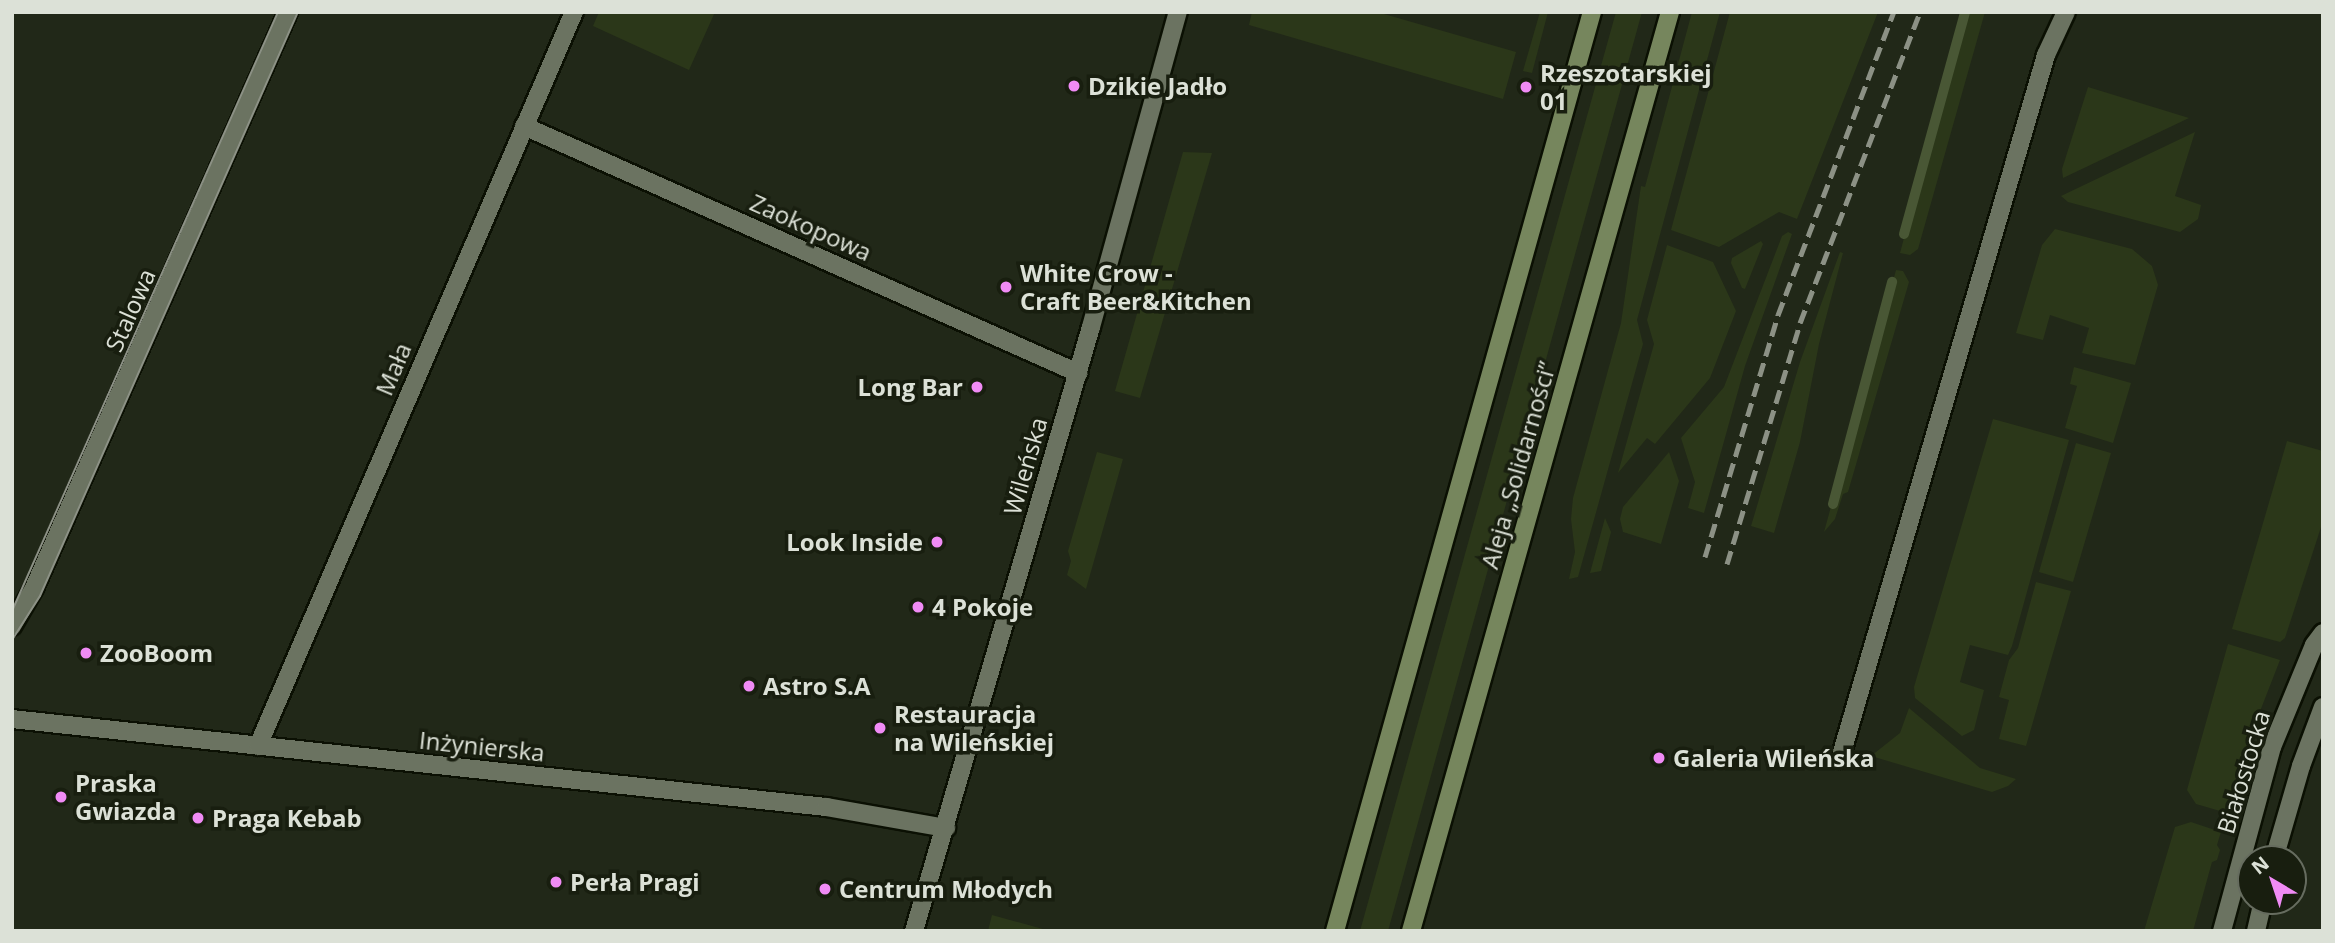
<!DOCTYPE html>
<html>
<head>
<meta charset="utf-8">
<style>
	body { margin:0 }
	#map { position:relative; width:2335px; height:943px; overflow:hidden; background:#212818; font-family:"Open Sans",sans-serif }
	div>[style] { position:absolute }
	.green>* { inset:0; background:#2b3719 }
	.stream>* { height:10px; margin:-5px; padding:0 5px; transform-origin:5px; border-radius:5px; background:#495735 }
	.roads { filter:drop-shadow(2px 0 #0b1003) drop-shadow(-2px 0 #0b1003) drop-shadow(0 2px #0b1003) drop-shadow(0 -2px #0b1003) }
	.street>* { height:18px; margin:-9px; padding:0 9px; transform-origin:9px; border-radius:9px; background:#6b7361 }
	.secondary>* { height:18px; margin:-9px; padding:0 9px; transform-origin:9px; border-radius:9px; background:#76865d }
	.tram>* { height:2px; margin:-1px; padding:0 1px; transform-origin:1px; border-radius:1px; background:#8c9185 }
	.rail>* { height:5px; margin-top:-2.5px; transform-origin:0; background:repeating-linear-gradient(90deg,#8c9185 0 14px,transparent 0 21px) }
	.dots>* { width:19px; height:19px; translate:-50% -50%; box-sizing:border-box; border:4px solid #181e0f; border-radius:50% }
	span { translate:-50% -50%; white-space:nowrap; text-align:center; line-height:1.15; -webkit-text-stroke:7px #181e0f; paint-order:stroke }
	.poi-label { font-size:24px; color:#dce1d7; font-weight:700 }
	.left { translate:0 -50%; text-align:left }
	.right { translate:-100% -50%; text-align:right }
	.street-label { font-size:24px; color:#dce1d7 }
	.frame { position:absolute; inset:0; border:14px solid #dce1d7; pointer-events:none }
	.north { position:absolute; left:2237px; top:845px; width:70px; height:70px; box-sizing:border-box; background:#181e0f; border:2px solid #666c5f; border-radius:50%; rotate:321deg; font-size:19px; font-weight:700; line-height:28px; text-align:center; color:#dce1d7 }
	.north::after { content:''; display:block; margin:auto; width:24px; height:32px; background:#f08bf5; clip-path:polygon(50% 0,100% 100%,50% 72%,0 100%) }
</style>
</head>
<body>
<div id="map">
	<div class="green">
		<i style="clip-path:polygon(599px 12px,715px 12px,689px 70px,593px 26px)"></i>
		<i style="clip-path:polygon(1252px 12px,1377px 12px,1516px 52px,1503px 99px,1249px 25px)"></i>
		<i style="clip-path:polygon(1540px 12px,1548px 12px,1532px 73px,1523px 71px)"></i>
		<i style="clip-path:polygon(1616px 12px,1642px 12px,1388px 931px,1360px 931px)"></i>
		<i style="clip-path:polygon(1692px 12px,1720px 12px,1637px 320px,1643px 344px,1578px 577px,1569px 579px,1575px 552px,1571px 519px,1573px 498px,1621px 323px,1641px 186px,1645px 187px)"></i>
		<i style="clip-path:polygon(1730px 12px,1878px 12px,1797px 219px,1779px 212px,1719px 247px,1671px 230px)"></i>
		<i style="clip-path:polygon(1964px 12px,1985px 12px,1918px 249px,1910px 255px,1900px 253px)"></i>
		<i style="clip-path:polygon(2088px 87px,2189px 118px,2063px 178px,2062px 169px)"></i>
		<i style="clip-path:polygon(2195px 132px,2175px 196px,2201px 205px,2198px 219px,2180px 232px,2068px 202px,2061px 196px)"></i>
		<i style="clip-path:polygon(1183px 152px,1212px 153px,1140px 398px,1115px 391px)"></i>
		<i style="clip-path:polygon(2055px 229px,2132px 249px,2152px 266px,2158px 285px,2135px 365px,2082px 353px,2089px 328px,2050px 315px,2043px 340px,2016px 333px,2042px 245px)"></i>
		<i style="clip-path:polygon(1788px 232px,1792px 234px,1745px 366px,1704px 513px,1688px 508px,1695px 482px,1681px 438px,1724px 387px,1782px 236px)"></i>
		<i style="clip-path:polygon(1761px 241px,1763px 244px,1745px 289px,1742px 288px,1731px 263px,1732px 258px)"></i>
		<i style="clip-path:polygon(1667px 245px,1713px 262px,1736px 311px,1710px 378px,1655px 444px,1647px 438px,1618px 473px,1654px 344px,1647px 320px)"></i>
		<i style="clip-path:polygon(1840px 252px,1843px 253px,1819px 344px,1800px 442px,1774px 533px,1751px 526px,1800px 362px)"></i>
		<i style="clip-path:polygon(1896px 270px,1903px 271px,1909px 282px,1848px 492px,1843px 494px,1835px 519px,1824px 532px)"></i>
		<i style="clip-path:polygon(2074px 367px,2131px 383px,2113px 443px,2065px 428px,2077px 386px,2070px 384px)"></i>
		<i style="clip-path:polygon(1993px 419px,2069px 440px,2012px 646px,2008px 655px,1970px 645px,1960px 682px,1984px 690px,1974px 730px,1962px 736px,1915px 698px,1914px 687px)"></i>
		<i style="clip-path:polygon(2287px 441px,2323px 451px,2323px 521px,2285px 638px,2280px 642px,2232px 629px)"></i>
		<i style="clip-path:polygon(2076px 443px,2111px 453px,2073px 582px,2039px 572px)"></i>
		<i style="clip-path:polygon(1097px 452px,1123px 459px,1086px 589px,1067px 575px,1071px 561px,1068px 551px)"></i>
		<i style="clip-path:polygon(1669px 452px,1679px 481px,1661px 544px,1623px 532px,1620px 519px,1623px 507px)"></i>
		<i style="clip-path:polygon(1605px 518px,1611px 532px,1601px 571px,1590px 573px)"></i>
		<i style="clip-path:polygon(2036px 582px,2071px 591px,2026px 746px,1999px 739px,2009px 700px,1999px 697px,2009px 660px,2018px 648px)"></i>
		<i style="clip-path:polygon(2228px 644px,2280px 660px,2250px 737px,2227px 813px,2196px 804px,2187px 790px)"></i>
		<i style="clip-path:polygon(1909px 708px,1980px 768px,2016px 779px,2008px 786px,1992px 792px,1871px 756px,1900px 733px)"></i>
		<i style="clip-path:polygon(2191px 822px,2215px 830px,2217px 823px,2223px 825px,2217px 845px,2220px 850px,2217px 860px,2212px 862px,2193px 931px,2144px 931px,2175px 827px)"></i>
		<i style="clip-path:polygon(992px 915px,1050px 931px,988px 931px)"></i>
	</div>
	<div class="stream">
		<i style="left:1904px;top:234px;width:230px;rotate:-74.6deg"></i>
		<i style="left:1833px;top:504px;width:230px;rotate:-75.1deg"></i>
	</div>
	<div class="roads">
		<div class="street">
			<i style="left:524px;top:126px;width:607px;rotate:24.03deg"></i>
			<i style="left:12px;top:626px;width:44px;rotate:-59.9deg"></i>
			<i style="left:34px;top:588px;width:630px;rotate:-66.2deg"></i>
			<i style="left:12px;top:719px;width:819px;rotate:6.17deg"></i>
			<i style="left:826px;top:807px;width:122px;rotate:9.9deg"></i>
			<i style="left:258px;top:746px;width:799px;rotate:-66.71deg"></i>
			<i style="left:1840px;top:759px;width:734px;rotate:-73.69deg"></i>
			<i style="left:2046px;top:55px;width:47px;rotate:-65.1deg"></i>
			<i style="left:2274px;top:859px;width:97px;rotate:-73.8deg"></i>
			<i style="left:2301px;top:766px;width:63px;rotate:-69.6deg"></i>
			<i style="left:914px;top:931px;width:629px;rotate:-73.67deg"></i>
			<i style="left:1091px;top:327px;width:327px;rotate:-74.6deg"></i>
			<i style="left:2222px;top:931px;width:191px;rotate:-74.8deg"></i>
			<i style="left:2272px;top:747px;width:110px;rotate:-67.6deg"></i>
			<i style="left:2314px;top:645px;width:15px;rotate:-53deg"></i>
			<i style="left:2256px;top:931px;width:31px;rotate:-77deg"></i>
		</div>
		<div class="secondary">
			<i style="left:1335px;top:931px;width:954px;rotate:-74.38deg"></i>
			<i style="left:1411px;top:931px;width:955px;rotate:-74.26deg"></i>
		</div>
	</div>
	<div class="tram">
		<i style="left:12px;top:611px;width:655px;rotate:-66.06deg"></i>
		<i style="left:12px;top:640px;width:52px;rotate:-57.5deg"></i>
		<i style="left:40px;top:596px;width:638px;rotate:-66.17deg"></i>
	</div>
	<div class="rail">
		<i style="left:1705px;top:557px;width:253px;rotate:-73.2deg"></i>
		<i style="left:1778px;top:315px;width:324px;rotate:-69.1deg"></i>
		<i style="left:1727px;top:564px;width:252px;rotate:-73.1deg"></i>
		<i style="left:1800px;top:323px;width:333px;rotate:-68.9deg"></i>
	</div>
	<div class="dots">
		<i style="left:1074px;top:86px;background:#f08bf5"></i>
		<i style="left:1526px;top:87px;background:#f08bf5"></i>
		<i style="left:1006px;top:287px;background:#f08bf5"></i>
		<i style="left:977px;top:387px;background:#f08bf5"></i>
		<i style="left:937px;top:542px;background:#f08bf5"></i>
		<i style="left:918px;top:607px;background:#f08bf5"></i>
		<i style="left:86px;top:653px;background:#f08bf5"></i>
		<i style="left:749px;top:686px;background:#f08bf5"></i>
		<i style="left:880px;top:728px;background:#f08bf5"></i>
		<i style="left:1659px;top:758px;background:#f08bf5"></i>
		<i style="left:61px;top:797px;background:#f08bf5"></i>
		<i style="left:198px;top:818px;background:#f08bf5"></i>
		<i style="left:556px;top:882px;background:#f08bf5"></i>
		<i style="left:825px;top:889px;background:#f08bf5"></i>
	</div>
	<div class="poi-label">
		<span class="left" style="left:1540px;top:87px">Rzeszotarskiej<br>01</span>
		<span class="left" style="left:1088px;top:86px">Dzikie Jadło</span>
		<span class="left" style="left:1020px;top:287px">White Crow -<br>Craft Beer&amp;Kitchen</span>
		<span class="right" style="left:963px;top:387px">Long Bar</span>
		<span class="right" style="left:923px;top:542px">Look Inside</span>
		<span class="left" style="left:932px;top:607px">4 Pokoje</span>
		<span class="left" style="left:100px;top:653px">ZooBoom</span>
		<span class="left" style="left:763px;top:686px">Astro S.A</span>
		<span class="left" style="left:894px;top:728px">Restauracja<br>na Wileńskiej</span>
		<span class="left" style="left:1673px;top:758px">Galeria Wileńska</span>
		<span class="left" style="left:75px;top:797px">Praska<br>Gwiazda</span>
		<span class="left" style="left:212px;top:818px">Praga Kebab</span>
		<span class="left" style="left:570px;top:882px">Perła Pragi</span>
		<span class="left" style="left:839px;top:889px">Centrum Młodych</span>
	</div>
	<div class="street-label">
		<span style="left:811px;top:227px;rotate:24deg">Zaokopowa</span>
		<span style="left:130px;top:310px;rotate:-66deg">Stalowa</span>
		<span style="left:393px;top:369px;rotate:-67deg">Mała</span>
		<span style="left:1518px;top:465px;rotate:-74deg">Aleja „Solidarności”</span>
		<span style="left:1025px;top:466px;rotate:-74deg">Wileńska</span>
		<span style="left:482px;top:746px;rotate:6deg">Inżynierska</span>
		<span style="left:2243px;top:772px;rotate:-73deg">Białostocka</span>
	</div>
	<div class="frame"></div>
	<div class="north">N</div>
</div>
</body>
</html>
